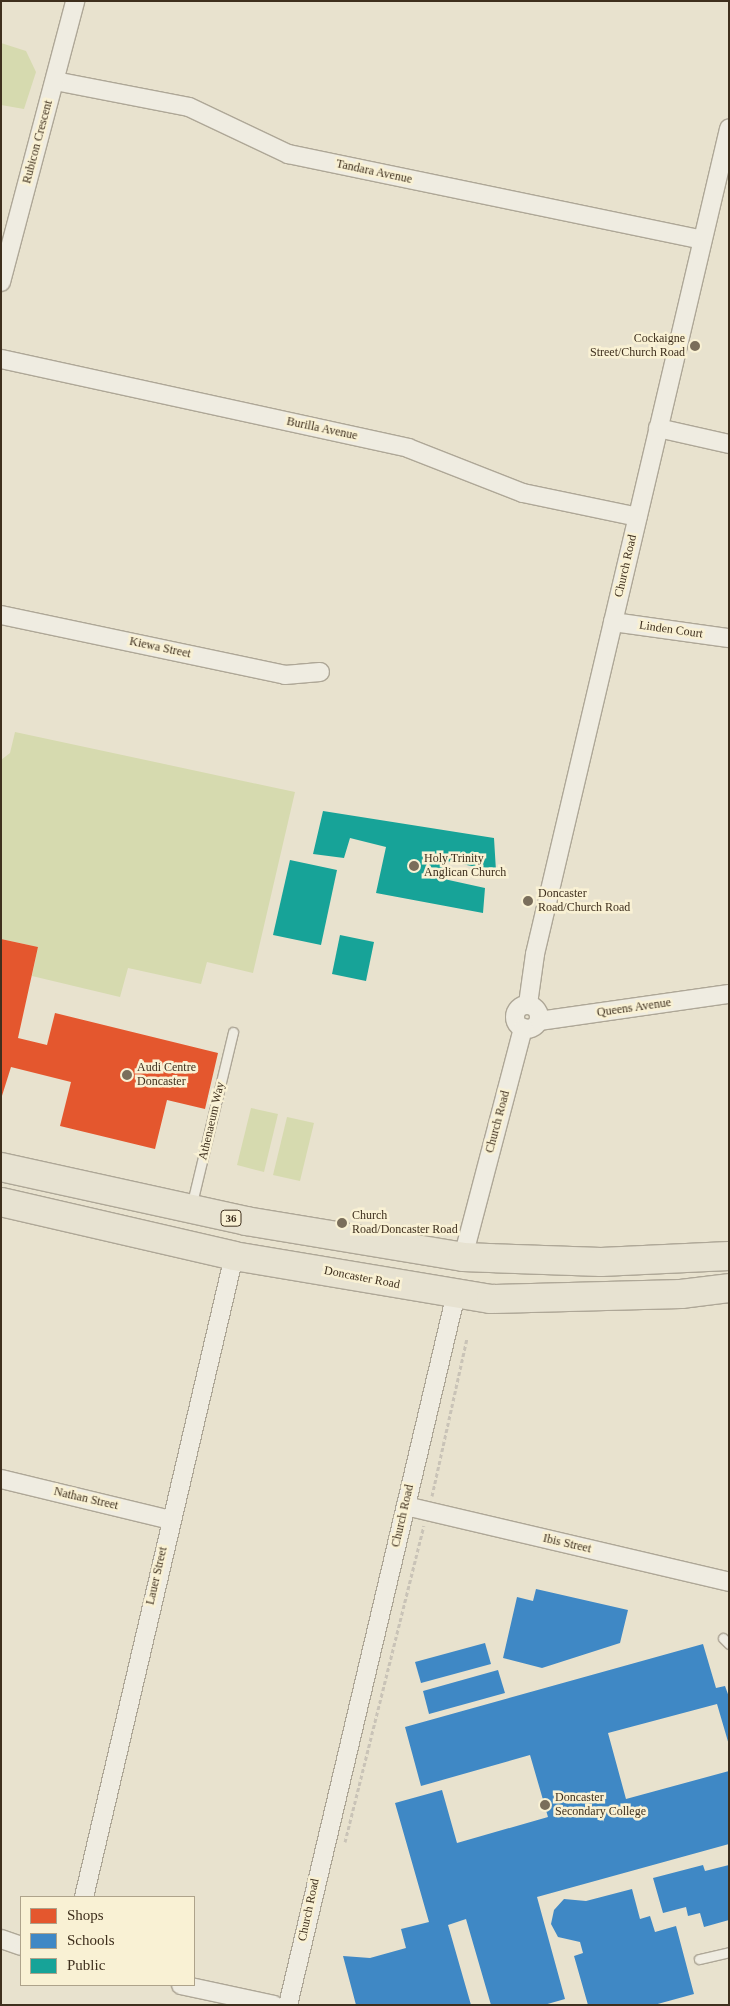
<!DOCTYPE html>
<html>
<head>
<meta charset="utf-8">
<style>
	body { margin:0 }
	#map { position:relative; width:730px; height:2006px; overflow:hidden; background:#e8e2ce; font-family:"Times New Roman",serif }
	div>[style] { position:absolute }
	.green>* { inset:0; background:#d6daaf }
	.shops>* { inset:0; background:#e4572e }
	.schools>* { inset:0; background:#3f88c5 }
	.public>* { inset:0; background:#17a398 }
	.path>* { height:3px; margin-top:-1.5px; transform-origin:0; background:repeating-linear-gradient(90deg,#c9c3b7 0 4px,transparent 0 6.5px) }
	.roads { filter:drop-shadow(1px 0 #aea797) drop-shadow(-1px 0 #aea797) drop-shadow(0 1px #aea797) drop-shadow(0 -1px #aea797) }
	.lane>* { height:9px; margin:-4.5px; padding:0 4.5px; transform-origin:4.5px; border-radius:4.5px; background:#efece1 }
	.street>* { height:18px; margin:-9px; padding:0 9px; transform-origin:9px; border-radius:9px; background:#efece1 }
	.street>.ring { margin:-9px; padding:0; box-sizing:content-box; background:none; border:18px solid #efece1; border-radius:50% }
	.primary>* { height:28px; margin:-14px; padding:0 14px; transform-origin:14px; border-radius:14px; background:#e7e2d1 }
	.dots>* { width:14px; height:14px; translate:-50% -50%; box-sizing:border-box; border:2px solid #f9f1d4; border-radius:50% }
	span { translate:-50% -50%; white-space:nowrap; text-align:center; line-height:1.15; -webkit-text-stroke:5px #f9f1d4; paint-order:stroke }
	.shield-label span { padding:1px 4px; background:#f9f1d4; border:1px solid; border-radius:4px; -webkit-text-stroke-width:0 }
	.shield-label { font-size:11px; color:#3e2f1d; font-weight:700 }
	.street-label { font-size:12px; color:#3e2f1d }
	.poi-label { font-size:12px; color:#3e2f1d }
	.right { translate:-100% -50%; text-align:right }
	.left { translate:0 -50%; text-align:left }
	.frame { position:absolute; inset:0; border:2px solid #3e2f1d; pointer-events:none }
	.legend { position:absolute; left:20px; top:1896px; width:175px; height:90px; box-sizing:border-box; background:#f9f1d4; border:1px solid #aea38b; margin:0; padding:6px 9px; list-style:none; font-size:15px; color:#3e2f1d }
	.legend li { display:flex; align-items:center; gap:10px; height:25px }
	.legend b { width:25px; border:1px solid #aea38b }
</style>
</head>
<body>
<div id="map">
	<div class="green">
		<i style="clip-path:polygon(1px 43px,26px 51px,36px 72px,24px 109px,1px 105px)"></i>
		<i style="clip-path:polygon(15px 732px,295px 792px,253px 973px,207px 962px,201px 984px,128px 968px,120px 997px,32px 976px,38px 947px,1px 939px,1px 760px,10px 753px)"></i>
		<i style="clip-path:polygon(251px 1108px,278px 1114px,264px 1172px,237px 1165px)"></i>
		<i style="clip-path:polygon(287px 1117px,314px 1123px,300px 1181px,273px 1175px)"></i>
	</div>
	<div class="shops">
		<i style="clip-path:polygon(1px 939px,38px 947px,18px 1038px,47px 1045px,55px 1013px,218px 1053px,205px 1109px,167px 1100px,155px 1149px,60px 1126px,71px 1082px,11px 1067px,1px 1099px)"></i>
	</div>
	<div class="schools">
		<i style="clip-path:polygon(536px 1589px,628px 1610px,620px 1643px,542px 1668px,503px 1658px,517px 1597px,533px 1601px)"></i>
		<i style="clip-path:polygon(485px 1643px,491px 1664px,421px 1683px,415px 1662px)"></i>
		<i style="clip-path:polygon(703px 1644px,716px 1688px,725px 1686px,729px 1697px,729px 1745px,717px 1704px,608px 1733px,626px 1799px,729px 1771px,729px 1844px,537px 1897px,565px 1999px,544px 2005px,491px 2005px,466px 1919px,448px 1925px,471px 2005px,356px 2005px,343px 1956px,370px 1958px,406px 1948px,401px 1929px,429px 1922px,395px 1803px,442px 1790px,457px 1843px,548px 1817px,530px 1755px,421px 1786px,405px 1727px)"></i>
		<i style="clip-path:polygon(498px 1670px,505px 1693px,429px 1714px,423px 1691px)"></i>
		<i style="clip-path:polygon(703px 1865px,705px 1871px,729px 1865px,729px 1920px,704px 1927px,700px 1913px,688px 1916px,686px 1907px,663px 1913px,653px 1878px)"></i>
		<i style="clip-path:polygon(632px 1889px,640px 1919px,650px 1916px,655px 1932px,676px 1926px,694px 1994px,654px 2005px,588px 2005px,574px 1956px,583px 1953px,580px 1942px,558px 1937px,551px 1924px,554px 1910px,564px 1899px,586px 1901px)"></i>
	</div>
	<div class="public">
		<i style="clip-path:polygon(323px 811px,494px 838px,496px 871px,447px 861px,444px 879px,485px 888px,483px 913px,376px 893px,386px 847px,350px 838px,344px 858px,313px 854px)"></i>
		<i style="clip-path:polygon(290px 860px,337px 870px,321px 945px,273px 935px)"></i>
		<i style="clip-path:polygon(340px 935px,374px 942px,366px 981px,332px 974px)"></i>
	</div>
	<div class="path">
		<i style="left:432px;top:1496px;width:162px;rotate:-77.5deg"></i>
		<i style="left:345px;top:1842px;width:326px;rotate:-76deg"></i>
	</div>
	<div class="roads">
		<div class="lane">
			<i style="left:191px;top:1207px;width:180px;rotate:-76.5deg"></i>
			<i style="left:723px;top:1638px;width:8px;rotate:45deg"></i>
			<i style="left:699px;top:1959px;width:31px;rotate:-13deg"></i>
		</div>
		<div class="street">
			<i style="left:55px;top:81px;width:136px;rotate:11deg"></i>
			<i style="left:189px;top:107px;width:110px;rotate:25.4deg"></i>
			<i style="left:288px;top:154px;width:423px;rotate:11.7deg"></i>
			<i style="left:1px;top:282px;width:291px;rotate:-75.2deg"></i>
			<i style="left:1px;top:359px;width:417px;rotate:12.3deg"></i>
			<i style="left:408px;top:448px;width:123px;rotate:21.4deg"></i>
			<i style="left:523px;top:493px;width:117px;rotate:11.8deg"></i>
			<i style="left:658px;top:428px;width:73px;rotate:12.7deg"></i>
			<i style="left:1px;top:615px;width:290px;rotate:11.9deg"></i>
			<i style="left:285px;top:675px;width:35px;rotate:-5deg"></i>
			<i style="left:613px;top:622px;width:117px;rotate:7.9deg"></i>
			<i style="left:528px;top:1004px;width:50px;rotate:-82deg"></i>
			<i style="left:535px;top:954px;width:848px;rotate:-76.77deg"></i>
			<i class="ring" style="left:515px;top:1005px;width:6px;height:6px"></i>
			<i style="left:539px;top:1021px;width:192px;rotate:-8.1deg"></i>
			<i style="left:463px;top:1257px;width:237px;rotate:-75.3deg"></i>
			<i style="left:1px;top:1479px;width:174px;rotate:13.6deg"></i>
			<i style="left:406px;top:1506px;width:332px;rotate:13.2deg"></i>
			<i style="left:84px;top:1897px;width:658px;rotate:-76.83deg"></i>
			<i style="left:1px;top:1939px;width:21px;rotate:19deg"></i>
			<i style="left:181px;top:1985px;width:95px;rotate:12.1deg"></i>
			<i style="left:288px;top:2005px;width:731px;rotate:-76.71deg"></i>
		</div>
		<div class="primary">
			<i style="left:1px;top:1167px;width:251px;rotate:12.4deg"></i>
			<i style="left:246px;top:1221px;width:220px;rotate:9.4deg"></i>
			<i style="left:463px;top:1257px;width:138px;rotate:2.1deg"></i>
			<i style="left:601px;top:1262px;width:128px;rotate:-2.7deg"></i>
			<i style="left:1px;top:1202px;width:239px;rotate:13deg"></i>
			<i style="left:234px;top:1256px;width:261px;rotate:9.5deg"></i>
			<i style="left:491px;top:1299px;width:190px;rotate:-1.5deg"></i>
			<i style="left:681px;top:1294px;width:48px;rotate:-7.1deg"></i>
		</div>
	</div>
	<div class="dots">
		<i style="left:695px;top:346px;background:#7a6e5b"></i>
		<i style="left:414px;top:866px;background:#7a6e5b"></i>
		<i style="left:528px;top:901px;background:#7a6e5b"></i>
		<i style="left:127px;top:1075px;background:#7a6e5b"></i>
		<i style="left:342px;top:1223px;background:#7a6e5b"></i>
		<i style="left:545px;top:1805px;background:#7a6e5b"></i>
	</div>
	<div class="shield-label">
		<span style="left:231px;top:1218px">36</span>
	</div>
	<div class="street-label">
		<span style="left:38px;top:142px;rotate:-75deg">Rubicon Crescent</span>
		<span style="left:374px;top:172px;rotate:12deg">Tandara Avenue</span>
		<span style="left:322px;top:429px;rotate:12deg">Burilla Avenue</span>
		<span style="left:626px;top:566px;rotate:-77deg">Church Road</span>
		<span style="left:671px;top:630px;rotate:8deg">Linden Court</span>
		<span style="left:160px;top:648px;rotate:12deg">Kiewa Street</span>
		<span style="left:634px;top:1008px;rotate:-8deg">Queens Avenue</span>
		<span style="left:212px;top:1121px;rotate:-77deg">Athenaeum Way</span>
		<span style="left:498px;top:1122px;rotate:-75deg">Church Road</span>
		<span style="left:362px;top:1278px;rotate:11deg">Doncaster Road</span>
		<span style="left:86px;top:1499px;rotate:13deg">Nathan Street</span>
		<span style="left:403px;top:1516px;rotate:-77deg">Church Road</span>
		<span style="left:567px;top:1544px;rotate:13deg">Ibis Street</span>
		<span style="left:157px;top:1576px;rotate:-77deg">Lauer Street</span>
		<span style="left:309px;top:1910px;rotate:-78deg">Church Road</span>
	</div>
	<div class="poi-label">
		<span class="right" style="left:685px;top:346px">Cockaigne<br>Street/Church Road</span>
		<span class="left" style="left:424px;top:866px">Holy Trinity<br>Anglican Church</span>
		<span class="left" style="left:538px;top:901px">Doncaster<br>Road/Church Road</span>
		<span class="left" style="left:137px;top:1075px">Audi Centre<br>Doncaster</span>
		<span class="left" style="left:352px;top:1223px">Church<br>Road/Doncaster Road</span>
		<span class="left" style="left:555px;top:1805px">Doncaster<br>Secondary College</span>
	</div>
	<div class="frame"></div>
	<ul class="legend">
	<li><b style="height:14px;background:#e4572e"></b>Shops</li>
	<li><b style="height:14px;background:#3f88c5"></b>Schools</li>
	<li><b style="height:14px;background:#17a398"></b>Public</li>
	</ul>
</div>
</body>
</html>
